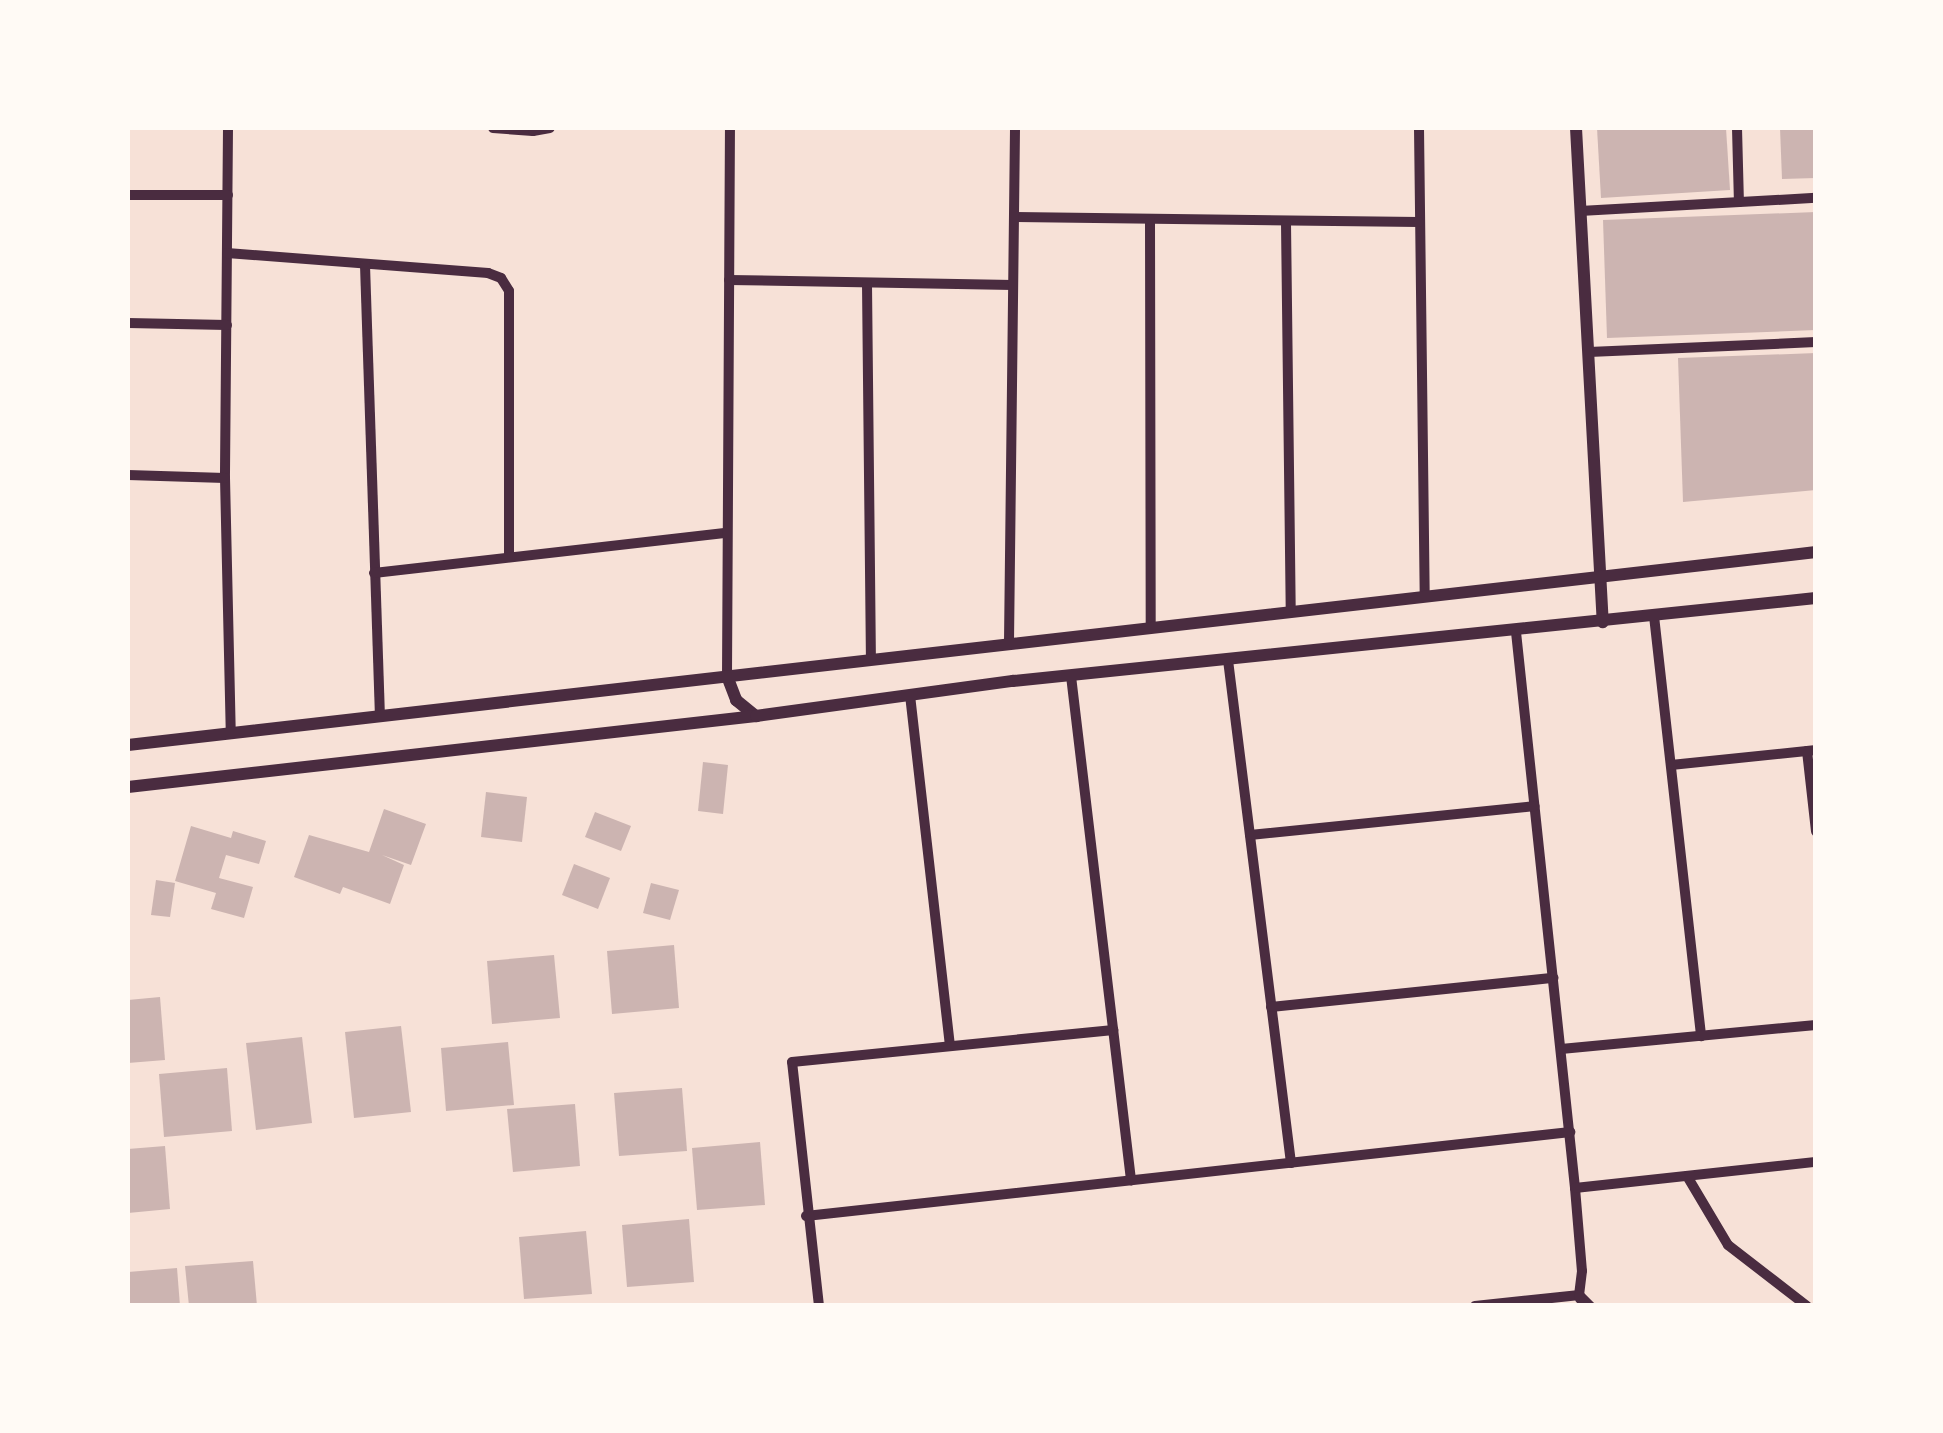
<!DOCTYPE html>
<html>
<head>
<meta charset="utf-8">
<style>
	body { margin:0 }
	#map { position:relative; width:1943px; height:1433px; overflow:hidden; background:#f7e1d7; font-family:Overpass,sans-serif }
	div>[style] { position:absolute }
	.building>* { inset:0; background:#ccb4b1 }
	.minor>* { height:10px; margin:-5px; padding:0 5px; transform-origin:5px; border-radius:5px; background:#4a2c40 }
	.tertiary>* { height:12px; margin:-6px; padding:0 6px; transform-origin:6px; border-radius:6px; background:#4a2c40 }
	span { translate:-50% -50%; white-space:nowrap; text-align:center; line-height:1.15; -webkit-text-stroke:10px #fffaf5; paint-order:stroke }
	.frame { position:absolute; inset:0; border:130px solid #fffaf5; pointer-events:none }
</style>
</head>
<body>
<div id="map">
	<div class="building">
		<i style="clip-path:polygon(1597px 128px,1726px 128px,1730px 190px,1601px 198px)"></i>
		<i style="clip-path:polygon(1780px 128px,1816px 128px,1816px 178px,1782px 179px)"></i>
		<i style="clip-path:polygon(1816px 212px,1816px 330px,1607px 338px,1603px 220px)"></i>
		<i style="clip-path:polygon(1816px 353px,1816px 490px,1683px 502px,1678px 358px)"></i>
		<i style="clip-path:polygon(703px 762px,728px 765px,723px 814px,698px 811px)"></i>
		<i style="clip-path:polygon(486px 792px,527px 797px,522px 842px,481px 837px)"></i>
		<i style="clip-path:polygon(384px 809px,426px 824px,411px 865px,382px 855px,404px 865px,390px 904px,343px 887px,340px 894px,294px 877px,309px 835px,369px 852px)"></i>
		<i style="clip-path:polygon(595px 812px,631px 826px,621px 851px,585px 837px)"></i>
		<i style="clip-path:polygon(191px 826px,231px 838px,233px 831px,266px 841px,259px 864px,226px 855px,219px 878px,253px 887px,244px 918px,211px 909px,216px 893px,175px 881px)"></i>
		<i style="clip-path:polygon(574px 864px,610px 878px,598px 909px,562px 895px)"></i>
		<i style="clip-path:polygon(156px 880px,175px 883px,170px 917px,151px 915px)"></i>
		<i style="clip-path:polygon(651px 883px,679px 890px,670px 920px,643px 913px)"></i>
		<i style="clip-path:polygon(674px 945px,679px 1008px,612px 1014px,607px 951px)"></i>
		<i style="clip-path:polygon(554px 955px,560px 1018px,492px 1024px,487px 961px)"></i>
		<i style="clip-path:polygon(160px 997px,165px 1060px,128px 1063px,128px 1000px)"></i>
		<i style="clip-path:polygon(401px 1026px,411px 1112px,354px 1118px,345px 1032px)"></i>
		<i style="clip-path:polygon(302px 1037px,312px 1123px,256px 1130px,246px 1043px)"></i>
		<i style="clip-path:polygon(508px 1042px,514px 1105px,446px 1111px,441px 1048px)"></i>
		<i style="clip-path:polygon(227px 1068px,232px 1131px,164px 1137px,159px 1074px)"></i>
		<i style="clip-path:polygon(682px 1088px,687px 1151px,619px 1156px,614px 1093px)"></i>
		<i style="clip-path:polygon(575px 1104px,580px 1166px,513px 1172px,507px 1109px)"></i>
		<i style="clip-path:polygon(760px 1142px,765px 1205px,697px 1210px,692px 1148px)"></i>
		<i style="clip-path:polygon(165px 1146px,170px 1209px,128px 1213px,128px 1149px)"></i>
		<i style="clip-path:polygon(689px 1219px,694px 1282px,627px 1287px,622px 1225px)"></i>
		<i style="clip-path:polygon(586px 1231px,592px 1294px,524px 1299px,519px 1237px)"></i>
		<i style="clip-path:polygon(253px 1261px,257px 1306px,189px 1306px,185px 1266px)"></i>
		<i style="clip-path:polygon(177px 1268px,180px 1306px,128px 1306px,128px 1272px)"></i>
	</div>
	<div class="minor">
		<i style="left:228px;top:128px;width:350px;rotate:90.5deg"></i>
		<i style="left:225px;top:478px;width:255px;rotate:88.7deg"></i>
		<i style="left:493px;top:128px;width:40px;rotate:4.3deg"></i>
		<i style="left:533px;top:131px;width:17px;rotate:-10deg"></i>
		<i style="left:1419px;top:128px;width:467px;rotate:89.3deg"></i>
		<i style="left:1737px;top:128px;width:74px;rotate:88.5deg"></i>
		<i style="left:128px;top:195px;width:100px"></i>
		<i style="left:1580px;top:211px;width:236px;rotate:-3.2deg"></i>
		<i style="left:1014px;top:217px;width:405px;rotate:0.7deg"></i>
		<i style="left:1150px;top:220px;width:406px;rotate:89.9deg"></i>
		<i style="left:1286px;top:223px;width:387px;rotate:89.3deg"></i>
		<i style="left:227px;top:253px;width:262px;rotate:4.4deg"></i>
		<i style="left:488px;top:273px;width:14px;rotate:21deg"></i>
		<i style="left:501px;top:278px;width:15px;rotate:58deg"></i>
		<i style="left:509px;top:291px;width:265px;rotate:90deg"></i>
		<i style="left:365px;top:265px;width:452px;rotate:88.1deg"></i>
		<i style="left:729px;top:280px;width:284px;rotate:1deg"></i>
		<i style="left:867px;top:284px;width:373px;rotate:89.4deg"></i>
		<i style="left:128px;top:323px;width:99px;rotate:1.2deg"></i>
		<i style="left:1589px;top:352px;width:227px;rotate:-2.5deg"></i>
		<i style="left:128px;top:475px;width:97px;rotate:1.8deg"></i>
		<i style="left:374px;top:573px;width:355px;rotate:-6.5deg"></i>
		<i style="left:1654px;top:616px;width:423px;rotate:83.6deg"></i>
		<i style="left:1516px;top:632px;width:559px;rotate:83.94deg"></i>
		<i style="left:1575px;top:1188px;width:83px;rotate:85.2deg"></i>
		<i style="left:1582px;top:1271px;width:24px;rotate:97deg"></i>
		<i style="left:1579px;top:1295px;width:16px;rotate:45deg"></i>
		<i style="left:1009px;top:642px;width:514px;rotate:-89.33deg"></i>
		<i style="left:1228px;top:660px;width:507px;rotate:82.86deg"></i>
		<i style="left:727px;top:676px;width:548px;rotate:-89.69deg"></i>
		<i style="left:1071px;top:676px;width:508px;rotate:83.21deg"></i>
		<i style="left:910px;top:695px;width:353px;rotate:83.5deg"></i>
		<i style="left:1807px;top:751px;width:81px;rotate:83.6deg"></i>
		<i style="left:1671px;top:765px;width:146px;rotate:-5.9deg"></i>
		<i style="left:1250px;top:835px;width:286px;rotate:-5.8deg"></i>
		<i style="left:1271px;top:1007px;width:284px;rotate:-5.9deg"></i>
		<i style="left:1561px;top:1049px;width:256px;rotate:-5.4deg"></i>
		<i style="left:1687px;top:1176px;width:80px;rotate:59.3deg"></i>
		<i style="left:1728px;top:1245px;width:100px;rotate:37.7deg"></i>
		<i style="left:1575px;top:1188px;width:242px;rotate:-6.2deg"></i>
		<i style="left:806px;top:1216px;width:769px;rotate:-6.27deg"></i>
		<i style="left:819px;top:1306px;width:245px;rotate:-96.3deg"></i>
		<i style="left:792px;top:1062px;width:323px;rotate:-5.7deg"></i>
		<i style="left:1475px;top:1306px;width:105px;rotate:-6deg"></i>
		<i style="left:1579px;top:1295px;width:4px;rotate:76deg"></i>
	</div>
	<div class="tertiary">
		<i style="left:1576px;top:128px;width:495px;rotate:86.9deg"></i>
		<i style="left:727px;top:676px;width:26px;rotate:69deg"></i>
		<i style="left:736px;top:700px;width:26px;rotate:39deg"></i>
		<i style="left:128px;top:745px;width:1699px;rotate:-6.52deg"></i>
		<i style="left:128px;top:787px;width:632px;rotate:-6.45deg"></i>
		<i style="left:756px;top:716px;width:259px;rotate:-7.8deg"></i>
		<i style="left:1013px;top:681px;width:807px;rotate:-5.9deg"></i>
	</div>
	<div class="frame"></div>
</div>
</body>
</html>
